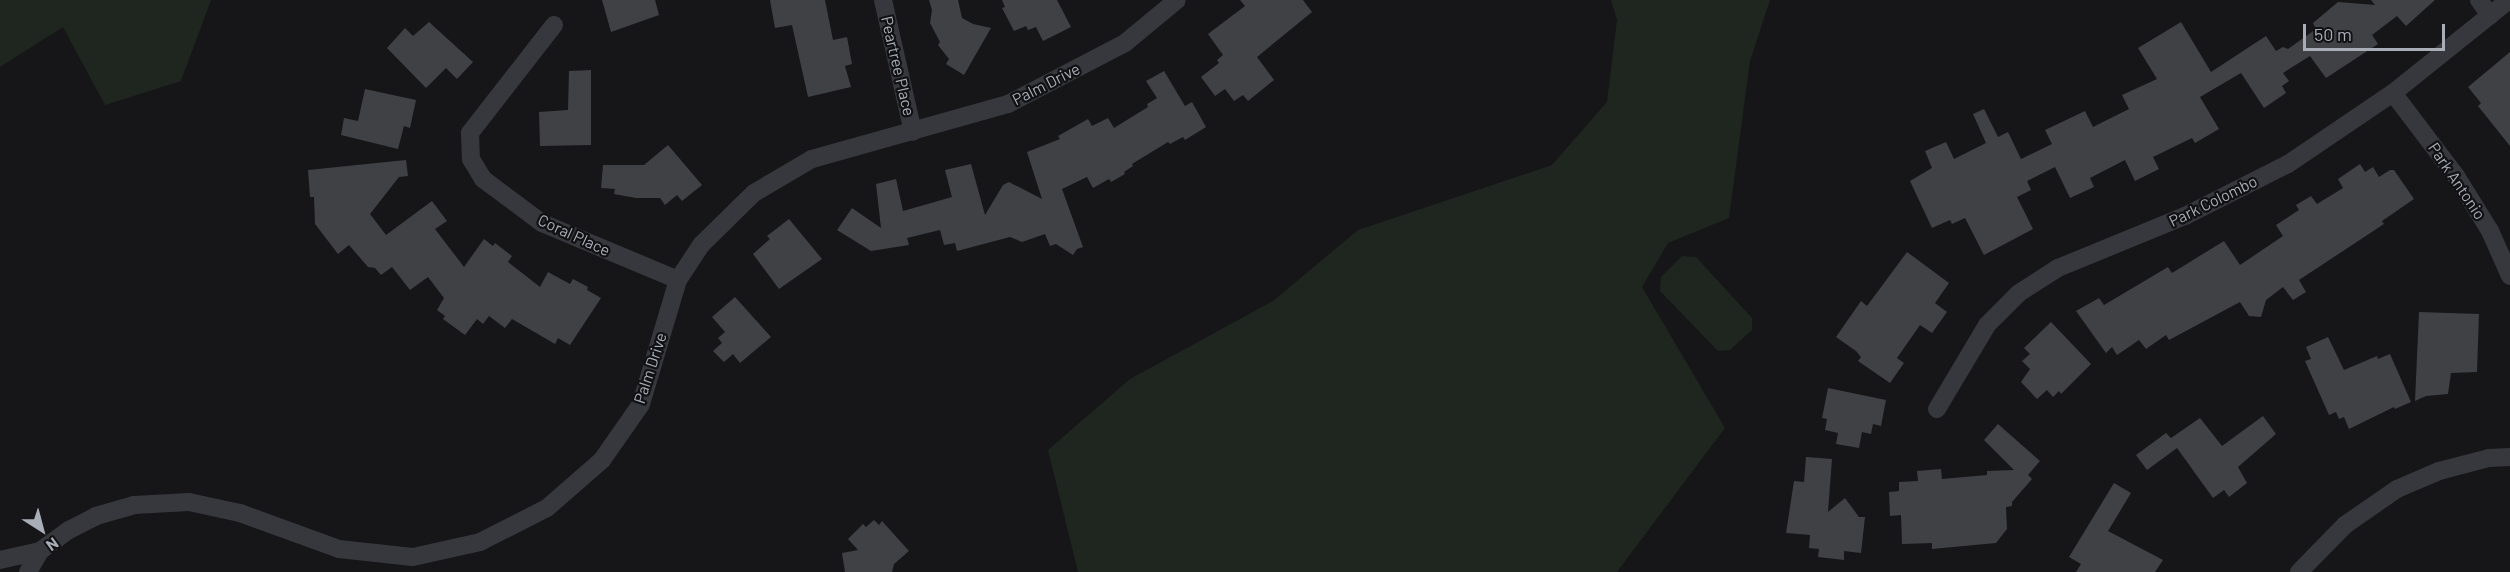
<!DOCTYPE html>
<html>
<head>
<meta charset="utf-8">
<style>
	body { margin:0 }
	#map { position:relative; width:2510px; height:572px; overflow:hidden; background:#161618; font-family:Barlow,sans-serif }
	div>[style] { position:absolute }
	.green>* { inset:0; background:#1e261f }
	.building>* { inset:0; background:#404145 }
	.street>* { height:18px; margin:-9px; padding:0 9px; transform-origin:9px; border-radius:9px; background:#37383d }
	span { translate:-50% -50%; white-space:nowrap; text-align:center; line-height:1.15; -webkit-text-stroke:4.5px #111113; paint-order:stroke }
	.street-label { font-size:16px; color:#a8adb8 }
	.north { position:absolute; left:12px; top:500px; width:60px; height:60px; -webkit-text-stroke:4px #111113; paint-order:stroke; rotate:144deg; font-size:16px; font-weight:700; line-height:24px; text-align:center; color:#a8adb8 }
	.north::after { content:''; display:block; margin:auto; width:21px; height:27px; background:#a8adb8; clip-path:polygon(50% 0,100% 100%,50% 72%,0 100%) }
	.scale { position:absolute; left:2303px; top:24px; width:142px; height:27px; box-sizing:border-box; border:3px solid #a8adb8; border-top:0; padding-left:8px; font-size:18px; line-height:21px; white-space:nowrap; color:#a8adb8; -webkit-text-stroke:4px #111113; paint-order:stroke }
</style>
</head>
<body>
<div id="map">
	<div class="green">
		<i style="clip-path:polygon(0 0,211px 0,181px 81px,105px 105px,63px 27px,0 67px)"></i>
		<i style="clip-path:polygon(1611px 0,1770px 0,1750px 61px,1729px 218px,1668px 243px,1642px 287px,1725px 428px,1617px 572px,1078px 572px,1048px 450px,1130px 379px,1273px 301px,1358px 230px,1552px 165px,1607px 102px,1617px 20px)"></i>
		<i style="clip-path:polygon(1682px 256px,1696px 257px,1752px 318px,1752px 330px,1730px 350px,1718px 351px,1660px 291px,1661px 277px)"></i>
	</div>
	<div class="building">
		<i style="clip-path:polygon(602px 0,655px 0,659px 15px,611px 32px)"></i>
		<i style="clip-path:polygon(770px 0,825px 0,833px 40px,847px 37px,852px 64px,845px 66px,851px 87px,808px 97px,792px 25px,775px 28px)"></i>
		<i style="clip-path:polygon(929px 0,958px 0,962px 18px,973px 24px,991px 28px,964px 75px,946px 64px,949px 59px,938px 45px,940px 42px,930px 23px,932px 10px)"></i>
		<i style="clip-path:polygon(1002px 0,1057px 0,1071px 27px,1043px 41px,1036px 27px,1028px 30px,1026px 26px,1014px 31px,1002px 8px,1005px 7px)"></i>
		<i style="clip-path:polygon(1240px 0,1303px 0,1312px 12px,1257px 57px,1274px 80px,1248px 101px,1243px 95px,1234px 101px,1225px 89px,1215px 96px,1201px 77px,1219px 63px,1217px 60px,1223px 55px,1208px 34px,1245px 6px)"></i>
		<i style="clip-path:polygon(2371px 0,2435px 0,2406px 26px,2397px 16px,2372px 35px,2378px 44px,2326px 78px,2310px 56px,2283px 73px,2289px 81px,2282px 86px,2286px 93px,2264px 108px,2241px 73px,2200px 97px,2219px 129px,2195px 143px,2192px 138px,2153px 157px,2159px 169px,2135px 181px,2125px 160px,2090px 178px,2094px 187px,2070px 198px,2055px 167px,2027px 181px,2031px 190px,2017px 197px,2033px 229px,1984px 255px,1965px 218px,1952px 224px,1950px 220px,1932px 228px,1910px 181px,1932px 168px,1925px 151px,1946px 142px,1954px 159px,1986px 143px,1973px 114px,1984px 109px,1998px 137px,2008px 132px,2021px 159px,2052px 144px,2045px 130px,2085px 111px,2093px 127px,2129px 109px,2122px 95px,2157px 79px,2138px 48px,2181px 22px,2211px 72px,2266px 36px,2276px 51px,2283px 47px,2288px 49px,2316px 29px,2313px 23px,2338px 2px,2375px 5px)"></i>
		<i style="clip-path:polygon(429px 22px,473px 62px,457px 79px,446px 68px,426px 88px,387px 48px,405px 28px,413px 36px)"></i>
		<i style="clip-path:polygon(2510px 52px,2510px 146px,2478px 106px,2481px 103px,2468px 87px)"></i>
		<i style="clip-path:polygon(591px 70px,591px 145px,540px 146px,539px 112px,568px 110px,569px 71px)"></i>
		<i style="clip-path:polygon(1164px 71px,1185px 106px,1192px 102px,1206px 127px,1185px 140px,1183px 137px,1170px 144px,1168px 142px,1132px 164px,1133px 166px,1124px 172px,1125px 174px,1111px 182px,1109px 179px,1093px 188px,1087px 177px,1062px 189px,1083px 247px,1077px 249px,1073px 255px,1056px 244px,1050px 246px,1045px 234px,1022px 242px,1010px 237px,957px 251px,955px 243px,944px 245px,940px 230px,907px 238px,909px 245px,871px 251px,837px 230px,852px 208px,881px 228px,876px 184px,896px 179px,903px 211px,952px 197px,945px 170px,971px 164px,985px 215px,1003px 185px,1009px 182px,1042px 199px,1027px 152px,1060px 139px,1058px 136px,1088px 119px,1092px 126px,1108px 118px,1114px 128px,1148px 107px,1147px 104px,1157px 98px,1146px 81px)"></i>
		<i style="clip-path:polygon(365px 89px,416px 100px,410px 128px,404px 126px,398px 149px,341px 135px,344px 118px,358px 121px)"></i>
		<i style="clip-path:polygon(668px 145px,702px 185px,682px 201px,677px 195px,665px 205px,660px 198px,636px 198px,614px 194px,615px 189px,601px 188px,603px 165px,644px 165px)"></i>
		<i style="clip-path:polygon(406px 160px,408px 176px,399px 177px,370px 214px,386px 235px,432px 201px,447px 221px,435px 229px,464px 267px,484px 239px,493px 246px,495px 243px,512px 256px,508px 262px,540px 287px,548px 272px,570px 284px,573px 279px,588px 287px,587px 290px,601px 298px,570px 345px,558px 338px,555px 344px,512px 319px,505px 328px,489px 316px,483px 324px,477px 319px,465px 335px,443px 319px,445px 316px,437px 310px,444px 298px,428px 277px,410px 290px,392px 267px,381px 275px,375px 268px,368px 267px,349px 245px,338px 254px,315px 224px,314px 197px,310px 197px,308px 170px)"></i>
		<i style="clip-path:polygon(2360px 164px,2365px 172px,2373px 167px,2379px 177px,2390px 170px,2394px 170px,2414px 199px,2382px 221px,2384px 224px,2299px 280px,2306px 292px,2293px 300px,2283px 287px,2266px 300px,2261px 317px,2249px 316px,2240px 302px,2169px 340px,2166px 335px,2146px 349px,2139px 340px,2117px 355px,2112px 347px,2106px 353px,2076px 311px,2099px 298px,2104px 305px,2168px 267px,2172px 273px,2224px 241px,2240px 265px,2283px 236px,2276px 225px,2299px 210px,2296px 205px,2311px 196px,2317px 204px,2343px 188px,2338px 179px)"></i>
		<i style="clip-path:polygon(789px 219px,822px 259px,779px 289px,753px 254px,770px 239px,767px 236px)"></i>
		<i style="clip-path:polygon(1907px 252px,1949px 283px,1935px 303px,1947px 312px,1932px 333px,1920px 325px,1897px 358px,1904px 363px,1890px 383px,1858px 361px,1861px 357px,1856px 351px,1836px 337px,1861px 301px,1867px 306px)"></i>
		<i style="clip-path:polygon(735px 297px,771px 337px,740px 363px,733px 354px,724px 362px,713px 351px,722px 343px,718px 338px,725px 332px,712px 317px)"></i>
		<i style="clip-path:polygon(2419px 312px,2479px 314px,2477px 372px,2451px 373px,2448px 394px,2426px 396px,2415px 401px)"></i>
		<i style="clip-path:polygon(2051px 322px,2091px 364px,2061px 394px,2059px 391px,2053px 397px,2047px 390px,2037px 399px,2021px 382px,2030px 369px,2022px 361px,2030px 354px,2024px 348px)"></i>
		<i style="clip-path:polygon(2328px 337px,2344px 370px,2377px 356px,2378px 359px,2390px 354px,2411px 402px,2395px 409px,2394px 407px,2349px 429px,2344px 417px,2339px 419px,2336px 412px,2329px 415px,2305px 361px,2311px 359px,2306px 347px)"></i>
		<i style="clip-path:polygon(1828px 388px,1886px 400px,1881px 426px,1873px 424px,1871px 434px,1862px 432px,1859px 448px,1836px 444px,1838px 433px,1825px 430px,1827px 419px,1822px 418px)"></i>
		<i style="clip-path:polygon(2263px 416px,2276px 434px,2238px 467px,2247px 483px,2229px 497px,2224px 490px,2213px 498px,2177px 448px,2147px 470px,2136px 455px,2166px 433px,2171px 438px,2200px 418px,2222px 446px)"></i>
		<i style="clip-path:polygon(1998px 424px,2040px 461px,2028px 475px,2032px 479px,2012px 502px,2012px 506px,2006px 507px,2007px 529px,1996px 543px,1932px 549px,1932px 543px,1902px 544px,1901px 515px,1890px 516px,1889px 492px,1899px 491px,1899px 482px,1918px 481px,1917px 471px,1941px 469px,1942px 479px,1987px 475px,1987px 471px,2014px 470px,1984px 440px)"></i>
		<i style="clip-path:polygon(1806px 457px,1832px 459px,1828px 512px,1845px 498px,1859px 517px,1865px 517px,1861px 553px,1844px 551px,1844px 560px,1818px 557px,1819px 549px,1809px 548px,1810px 535px,1786px 533px,1794px 481px,1804px 482px)"></i>
		<i style="clip-path:polygon(2114px 483px,2131px 493px,2108px 531px,2163px 560px,2155px 572px,2076px 572px,2081px 564px,2069px 557px)"></i>
		<i style="clip-path:polygon(874px 520px,879px 525px,882px 521px,909px 551px,894px 564px,892px 572px,845px 572px,842px 553px,858px 550px,848px 539px,863px 524px,866px 527px)"></i>
	</div>
	<div class="street">
		<i style="left:883px;top:0;width:135px;rotate:77.2deg"></i>
		<i style="left:2479px;top:0;width:19px;rotate:54deg"></i>
		<i style="left:554px;top:25px;width:137px;rotate:127.9deg"></i>
		<i style="left:470px;top:133px;width:26px;rotate:88deg"></i>
		<i style="left:471px;top:159px;width:23px;rotate:59deg"></i>
		<i style="left:483px;top:179px;width:74px;rotate:36.7deg"></i>
		<i style="left:542px;top:223px;width:147px;rotate:22.7deg"></i>
		<i style="left:2393px;top:93px;width:104px;rotate:52.8deg"></i>
		<i style="left:2456px;top:176px;width:65px;rotate:58.3deg"></i>
		<i style="left:2490px;top:231px;width:49px;rotate:66deg"></i>
		<i style="left:1937px;top:409px;width:98px;rotate:-59.2deg"></i>
		<i style="left:1987px;top:325px;width:45px;rotate:-45deg"></i>
		<i style="left:2019px;top:293px;width:46px;rotate:-32.7deg"></i>
		<i style="left:2058px;top:268px;width:137px;rotate:-22.3deg"></i>
		<i style="left:2185px;top:216px;width:115px;rotate:-26.8deg"></i>
		<i style="left:2288px;top:164px;width:127px;rotate:-34.1deg"></i>
		<i style="left:2393px;top:93px;width:149px;rotate:-38.7deg"></i>
		<i style="left:0;top:560px;width:41px;rotate:-12.7deg"></i>
		<i style="left:40px;top:551px;width:36px;rotate:-36deg"></i>
		<i style="left:69px;top:530px;width:30px;rotate:-27deg"></i>
		<i style="left:96px;top:516px;width:40px;rotate:-16deg"></i>
		<i style="left:134px;top:505px;width:55px;rotate:-3.1deg"></i>
		<i style="left:189px;top:502px;width:52px;rotate:12.2deg"></i>
		<i style="left:240px;top:513px;width:105px;rotate:20deg"></i>
		<i style="left:339px;top:549px;width:74px;rotate:6.2deg"></i>
		<i style="left:413px;top:557px;width:69px;rotate:-12.6deg"></i>
		<i style="left:480px;top:542px;width:75px;rotate:-26.9deg"></i>
		<i style="left:547px;top:508px;width:73px;rotate:-41.1deg"></i>
		<i style="left:602px;top:460px;width:68px;rotate:-55.1deg"></i>
		<i style="left:641px;top:404px;width:129px;rotate:-73.4deg"></i>
		<i style="left:678px;top:280px;width:42px;rotate:-56.7deg"></i>
		<i style="left:701px;top:245px;width:74px;rotate:-44.5deg"></i>
		<i style="left:754px;top:193px;width:67px;rotate:-30.4deg"></i>
		<i style="left:812px;top:159px;width:204px;rotate:-15.7deg"></i>
		<i style="left:1008px;top:104px;width:132px;rotate:-27.5deg"></i>
		<i style="left:1125px;top:43px;width:67px;rotate:-39.6deg"></i>
		<i style="left:28px;top:572px;width:24px;rotate:-60deg"></i>
		<i style="left:2299px;top:572px;width:66px;rotate:-45.6deg"></i>
		<i style="left:2345px;top:525px;width:63px;rotate:-34.7deg"></i>
		<i style="left:2397px;top:489px;width:46px;rotate:-23.2deg"></i>
		<i style="left:2439px;top:471px;width:52px;rotate:-14.6deg"></i>
		<i style="left:2489px;top:458px;width:21px;rotate:-3deg"></i>
	</div>
	<div class="street-label">
		<span style="left:898px;top:66px;rotate:77deg">Peartree Place</span>
		<span style="left:1046px;top:84px;rotate:-27deg">Palm Drive</span>
		<span style="left:2457px;top:181px;rotate:56deg">Park Antonio</span>
		<span style="left:2213px;top:201px;rotate:-26deg">Park Colombo</span>
		<span style="left:574px;top:235px;rotate:25deg">Coral Place</span>
		<span style="left:650px;top:368px;rotate:-72deg">Palm Drive</span>
	</div>
	<div class="north">N</div>
	<div class="scale">50 m</div>
</div>
</body>
</html>
